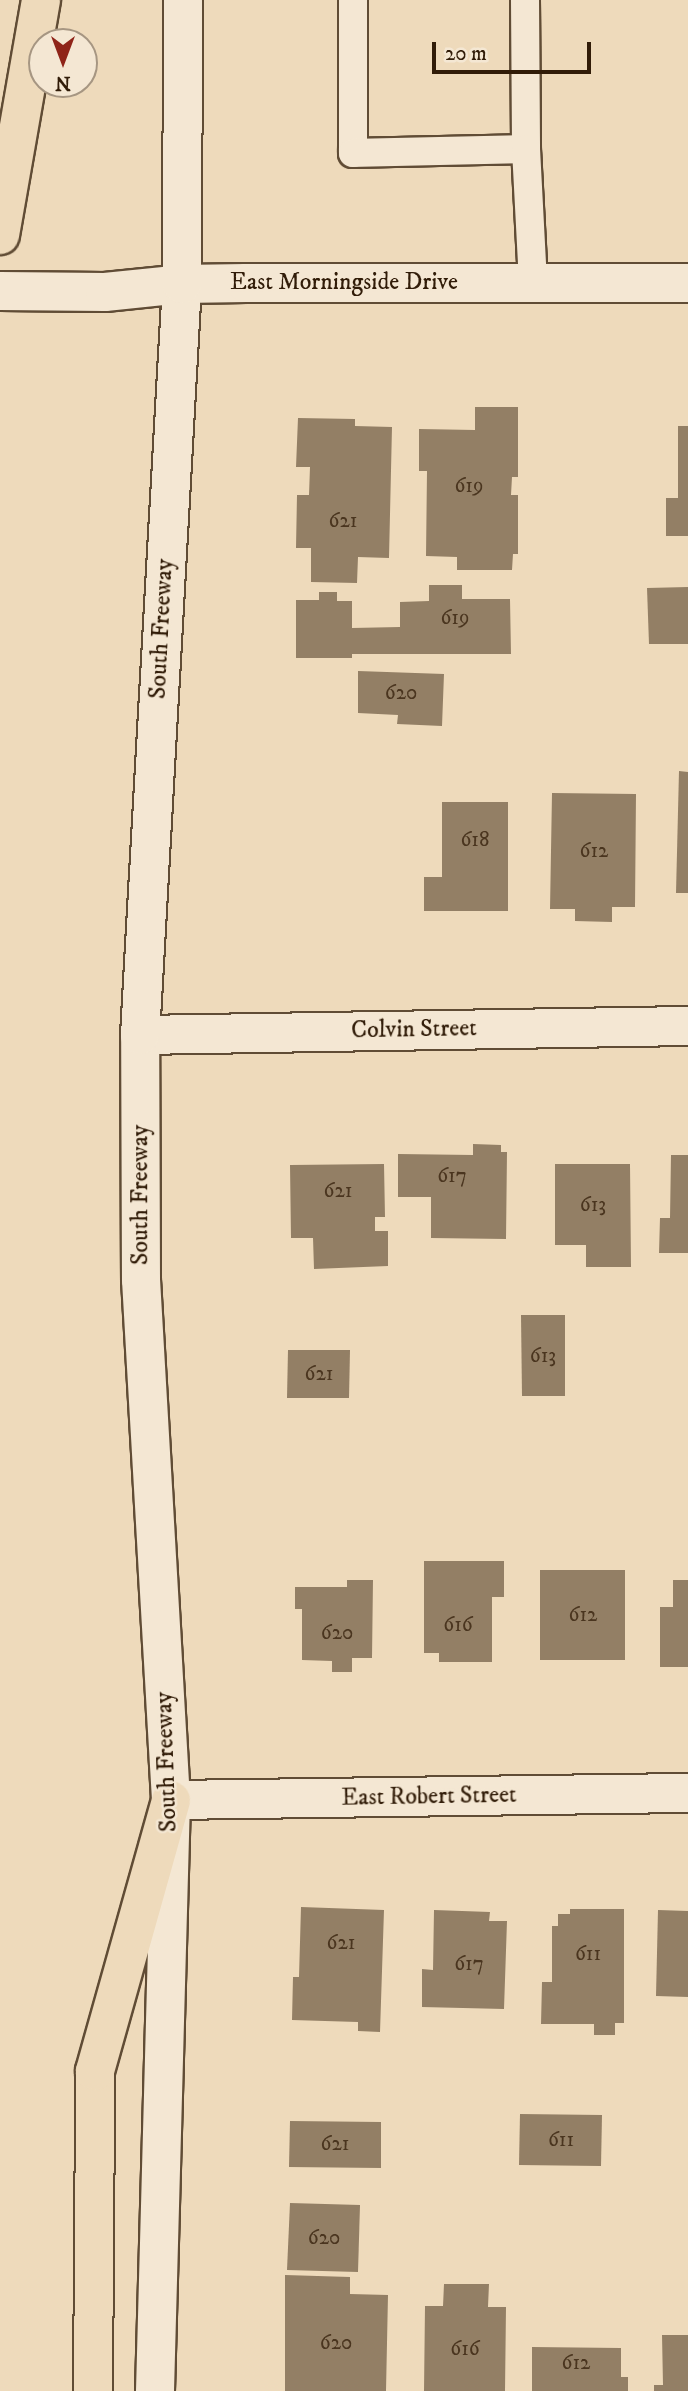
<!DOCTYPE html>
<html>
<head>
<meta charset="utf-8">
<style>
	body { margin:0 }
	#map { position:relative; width:688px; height:2391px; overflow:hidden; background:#eedabb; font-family:"IM FELL DW Pica",serif }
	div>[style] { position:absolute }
	.building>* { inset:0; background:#937f65 }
	.roads { filter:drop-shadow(2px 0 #604c35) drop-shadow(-2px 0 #604c35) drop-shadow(0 2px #604c35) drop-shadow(0 -2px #604c35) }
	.service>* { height:28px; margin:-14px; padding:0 14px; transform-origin:14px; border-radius:14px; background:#f4e7d3 }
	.minor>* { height:38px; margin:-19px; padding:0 19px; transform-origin:19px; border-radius:19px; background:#f4e7d3 }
	.tertiary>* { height:38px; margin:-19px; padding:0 19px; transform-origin:19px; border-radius:19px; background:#f4e7d3 }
	.secondary>* { height:38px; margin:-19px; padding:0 19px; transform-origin:19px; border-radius:19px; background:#f4e7d3 }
	.motorway>* { height:38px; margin:-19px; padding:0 19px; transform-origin:19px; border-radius:19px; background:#eedabb }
	span { translate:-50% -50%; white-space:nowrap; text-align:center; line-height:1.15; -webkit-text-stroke:5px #f4e7d3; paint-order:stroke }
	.number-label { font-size:21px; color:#4a351f }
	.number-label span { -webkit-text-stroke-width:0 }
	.street-label { font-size:24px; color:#311c08 }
	.north { position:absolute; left:28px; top:28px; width:70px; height:70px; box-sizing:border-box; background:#f4e7d3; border:2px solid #a69682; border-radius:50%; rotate:180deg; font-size:19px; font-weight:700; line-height:28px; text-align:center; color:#311c08 }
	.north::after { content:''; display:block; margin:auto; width:24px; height:32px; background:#8f2418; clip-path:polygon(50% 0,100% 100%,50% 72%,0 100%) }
	.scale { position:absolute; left:432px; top:42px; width:159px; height:32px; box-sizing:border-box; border:4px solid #311c08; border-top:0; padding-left:9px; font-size:21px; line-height:24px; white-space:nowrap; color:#311c08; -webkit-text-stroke:5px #f4e7d3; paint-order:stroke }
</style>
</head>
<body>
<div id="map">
	<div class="building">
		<i style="clip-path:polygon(475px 407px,518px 407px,518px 477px,512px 477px,511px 495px,518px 495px,518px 554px,513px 554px,512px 570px,457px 570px,457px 557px,426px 556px,427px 471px,419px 471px,419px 429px,475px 430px)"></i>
		<i style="clip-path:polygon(298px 418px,355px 419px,355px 426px,392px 427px,389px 558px,358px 557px,357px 583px,311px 582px,311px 548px,296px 548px,297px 495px,309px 495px,310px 467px,296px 467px)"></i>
		<i style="clip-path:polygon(678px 426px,688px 426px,688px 536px,666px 536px,666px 498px,678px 498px)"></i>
		<i style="clip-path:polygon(429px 585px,462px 585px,462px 599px,510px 599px,511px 654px,352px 654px,352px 658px,296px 658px,296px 600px,319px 600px,319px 592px,337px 592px,337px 601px,352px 601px,352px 628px,400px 627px,400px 602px,429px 601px)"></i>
		<i style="clip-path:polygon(688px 587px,688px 644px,649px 644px,647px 588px)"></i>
		<i style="clip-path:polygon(358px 671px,444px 674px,442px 726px,397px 724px,398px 715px,358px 713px)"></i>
		<i style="clip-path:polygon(679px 771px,688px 772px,688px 893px,676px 893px)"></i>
		<i style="clip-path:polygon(552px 793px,636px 794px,635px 907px,612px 907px,612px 922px,575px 921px,575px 909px,550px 909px)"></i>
		<i style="clip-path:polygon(442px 802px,508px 802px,508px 911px,424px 911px,424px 877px,442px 877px)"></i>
		<i style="clip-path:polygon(473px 1144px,501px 1145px,501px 1152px,507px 1152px,506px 1239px,431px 1238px,431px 1197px,398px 1197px,398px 1154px,473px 1155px)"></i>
		<i style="clip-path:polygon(671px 1155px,688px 1155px,688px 1253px,659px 1253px,660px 1218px,670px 1218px)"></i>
		<i style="clip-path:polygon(384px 1164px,385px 1217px,375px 1217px,375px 1231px,388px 1231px,388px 1266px,314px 1269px,313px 1238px,291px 1238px,290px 1165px)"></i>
		<i style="clip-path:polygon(555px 1164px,630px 1164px,631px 1267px,586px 1267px,586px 1245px,555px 1245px)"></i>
		<i style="clip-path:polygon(521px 1315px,565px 1315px,565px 1396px,522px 1396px)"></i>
		<i style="clip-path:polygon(288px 1350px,350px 1350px,349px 1398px,287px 1398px)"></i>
		<i style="clip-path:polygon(424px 1561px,504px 1561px,504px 1597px,492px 1597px,492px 1662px,439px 1662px,439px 1653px,424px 1653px)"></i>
		<i style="clip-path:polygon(540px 1570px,625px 1570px,625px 1660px,540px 1660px)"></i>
		<i style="clip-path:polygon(347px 1580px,373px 1580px,372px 1658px,352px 1658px,352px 1672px,332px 1672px,332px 1661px,302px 1660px,302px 1609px,295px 1609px,295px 1587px,347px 1587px)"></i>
		<i style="clip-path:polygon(673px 1580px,688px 1580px,688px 1667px,660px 1667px,660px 1607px,673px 1607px)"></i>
		<i style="clip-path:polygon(301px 1907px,384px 1910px,380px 2032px,358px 2031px,358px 2022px,292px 2020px,293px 1977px,299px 1977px)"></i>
		<i style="clip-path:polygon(570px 1909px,624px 1909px,624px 2023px,615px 2023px,615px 2035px,594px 2035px,594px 2024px,541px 2024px,542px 1982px,552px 1982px,552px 1926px,558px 1926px,558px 1914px,570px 1914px)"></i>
		<i style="clip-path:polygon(434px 1910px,490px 1912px,489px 1921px,507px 1921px,504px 2009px,422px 2007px,422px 1969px,433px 1970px)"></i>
		<i style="clip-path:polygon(658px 1910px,688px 1911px,688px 1997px,656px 1996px)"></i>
		<i style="clip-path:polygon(520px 2114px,602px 2115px,601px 2166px,519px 2165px)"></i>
		<i style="clip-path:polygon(290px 2121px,381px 2122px,381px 2168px,289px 2167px)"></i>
		<i style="clip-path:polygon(290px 2203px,360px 2205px,358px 2272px,287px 2270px)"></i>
		<i style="clip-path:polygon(285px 2275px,350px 2277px,350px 2294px,388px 2295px,386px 2391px,285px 2391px)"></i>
		<i style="clip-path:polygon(444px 2284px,489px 2284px,488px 2307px,506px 2307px,505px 2391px,424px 2391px,425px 2306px,443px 2306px)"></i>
		<i style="clip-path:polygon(662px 2335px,688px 2335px,688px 2391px,654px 2391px,654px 2385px,663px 2385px)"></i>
		<i style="clip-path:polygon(532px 2347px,621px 2348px,621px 2377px,628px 2377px,628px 2391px,532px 2391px)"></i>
	</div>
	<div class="roads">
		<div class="service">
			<i style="left:353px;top:0;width:153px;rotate:90deg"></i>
			<i style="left:353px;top:153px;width:173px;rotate:-1.3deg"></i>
			<i style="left:525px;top:0;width:149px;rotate:89.6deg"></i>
			<i style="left:526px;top:149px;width:134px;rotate:87deg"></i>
		</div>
		<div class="minor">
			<i style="left:140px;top:1035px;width:548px;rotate:-0.94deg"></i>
			<i style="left:171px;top:1800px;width:517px;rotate:-0.78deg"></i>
		</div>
		<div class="tertiary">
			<i style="left:0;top:291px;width:105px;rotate:0.5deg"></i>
			<i style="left:105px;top:292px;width:77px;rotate:-5.9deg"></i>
			<i style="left:182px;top:284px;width:64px;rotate:-0.9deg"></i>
			<i style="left:246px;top:283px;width:442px"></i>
		</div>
		<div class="secondary">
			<i style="left:155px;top:2391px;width:591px;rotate:-88.45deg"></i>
			<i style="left:171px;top:1800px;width:521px;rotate:-93.3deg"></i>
			<i style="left:141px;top:1280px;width:245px;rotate:-90.2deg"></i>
			<i style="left:140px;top:1035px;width:752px;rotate:-86.8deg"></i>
			<i style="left:182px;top:284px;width:284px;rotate:-89.8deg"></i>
		</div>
		<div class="motorway">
			<i style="left:0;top:235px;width:239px;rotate:-80.1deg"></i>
			<i style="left:93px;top:2391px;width:320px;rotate:-89.6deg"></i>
			<i style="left:95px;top:2071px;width:281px;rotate:-74.3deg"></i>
		</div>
	</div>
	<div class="number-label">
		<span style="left:469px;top:486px">619</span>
		<span style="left:343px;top:521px">621</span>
		<span style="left:455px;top:618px">619</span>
		<span style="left:401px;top:693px">620</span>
		<span style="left:475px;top:840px">618</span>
		<span style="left:594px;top:851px">612</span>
		<span style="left:452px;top:1176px">617</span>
		<span style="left:338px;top:1191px">621</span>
		<span style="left:593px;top:1205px">613</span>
		<span style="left:543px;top:1356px">613</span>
		<span style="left:319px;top:1374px">621</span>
		<span style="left:583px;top:1615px">612</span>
		<span style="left:458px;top:1625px">616</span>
		<span style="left:337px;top:1633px">620</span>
		<span style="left:341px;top:1943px">621</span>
		<span style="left:588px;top:1954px">611</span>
		<span style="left:469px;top:1964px">617</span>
		<span style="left:561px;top:2140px">611</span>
		<span style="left:335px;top:2144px">621</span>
		<span style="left:324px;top:2238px">620</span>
		<span style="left:336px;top:2343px">620</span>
		<span style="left:465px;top:2349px">616</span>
		<span style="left:576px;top:2363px">612</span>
	</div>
	<div class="street-label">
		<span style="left:344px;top:283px">East Morningside Drive</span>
		<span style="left:162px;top:629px;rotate:-87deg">South Freeway</span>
		<span style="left:414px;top:1030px;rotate:-1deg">Colvin Street</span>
		<span style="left:141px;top:1195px;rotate:-90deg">South Freeway</span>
		<span style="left:167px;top:1762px;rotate:-92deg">South Freeway</span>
		<span style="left:429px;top:1797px;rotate:-1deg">East Robert Street</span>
	</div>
	<div class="north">N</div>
	<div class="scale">20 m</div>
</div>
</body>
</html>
